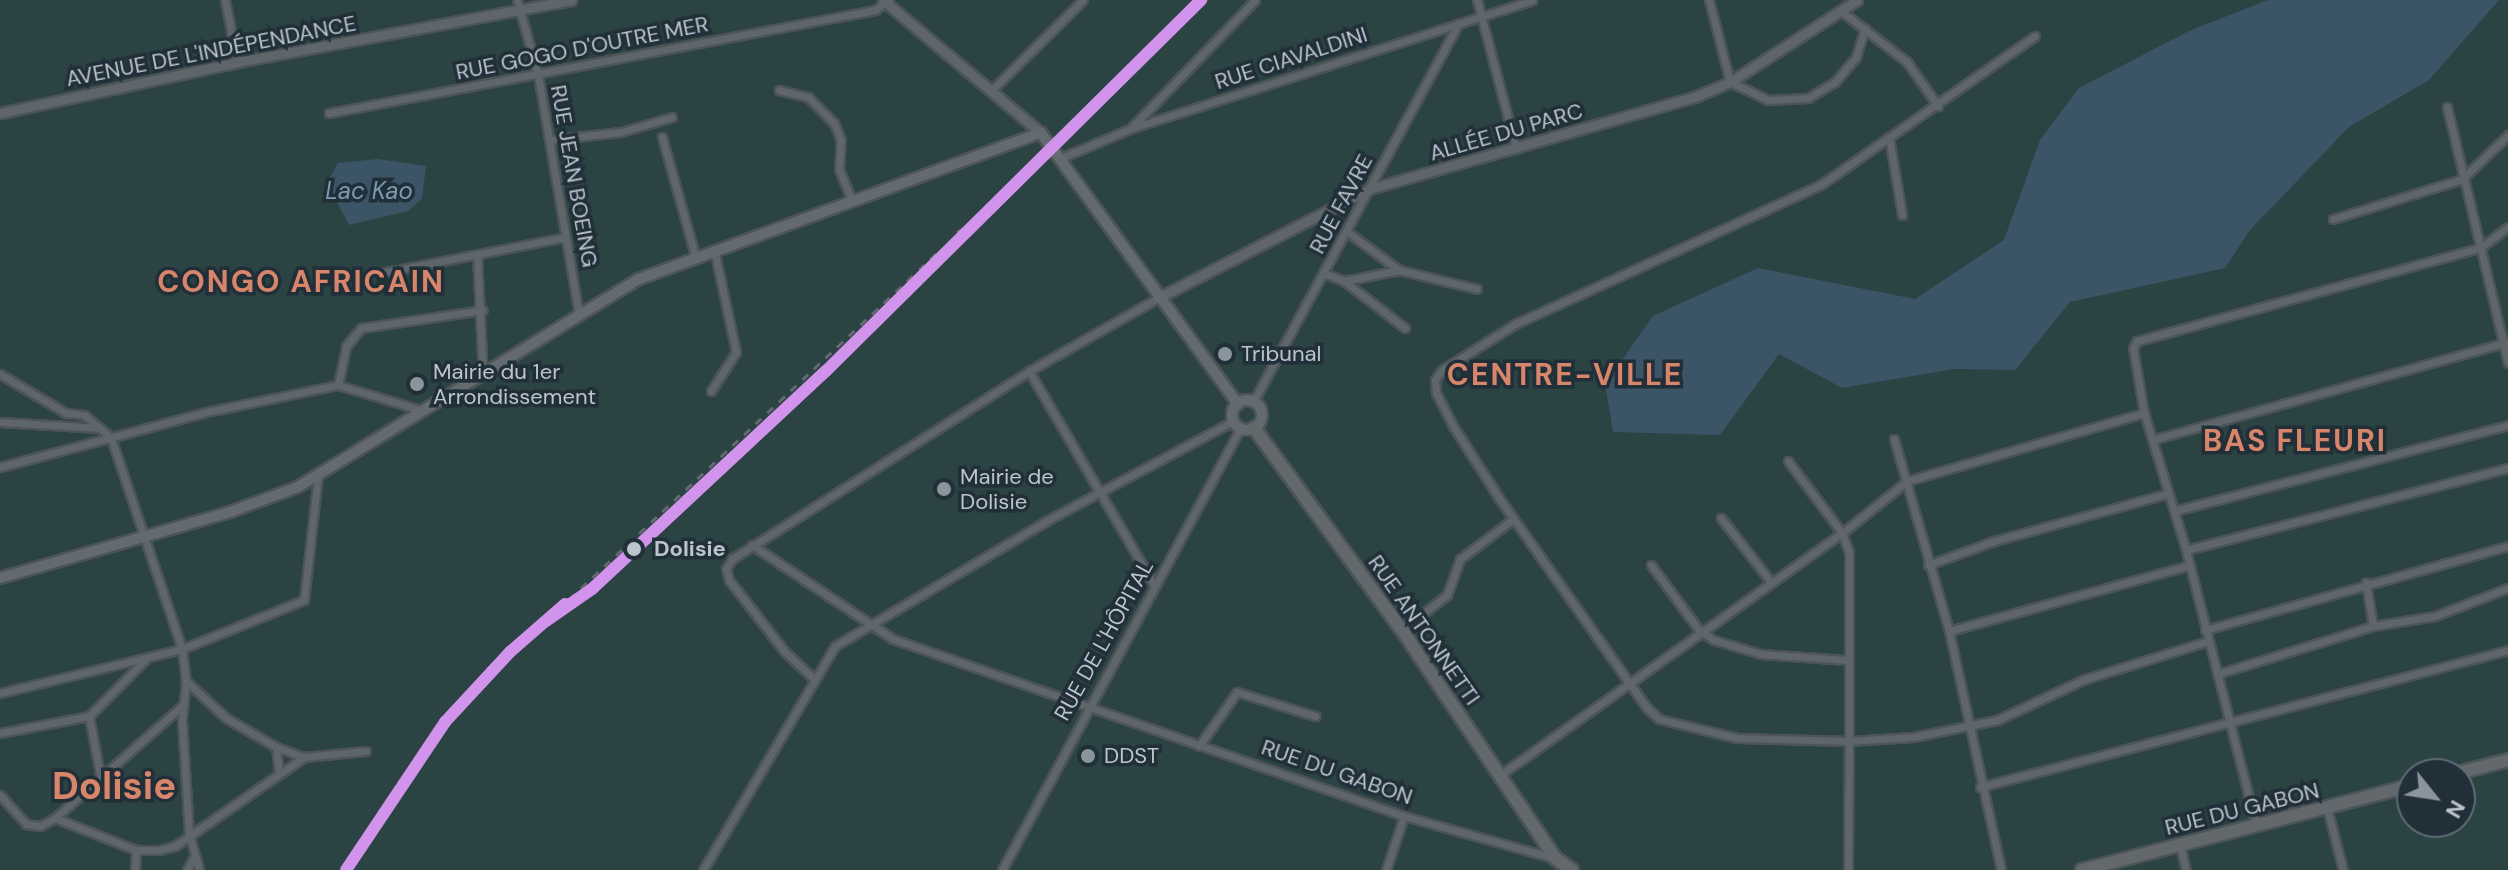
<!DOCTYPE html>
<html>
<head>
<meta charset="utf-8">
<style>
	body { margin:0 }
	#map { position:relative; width:2508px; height:870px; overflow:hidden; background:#2e383e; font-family:"DM Sans",sans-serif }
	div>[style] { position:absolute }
	.green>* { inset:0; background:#2b4342 }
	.water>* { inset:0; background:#3b5567 }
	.roads { filter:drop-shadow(2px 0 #4d5458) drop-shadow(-2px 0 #4d5458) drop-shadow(0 2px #4d5458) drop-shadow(0 -2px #4d5458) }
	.minor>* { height:7px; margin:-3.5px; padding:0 3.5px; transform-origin:3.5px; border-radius:3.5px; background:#5f666b }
	.tertiary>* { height:9px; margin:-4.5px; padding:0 4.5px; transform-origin:4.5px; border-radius:4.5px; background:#5f666b }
	.secondary>* { height:10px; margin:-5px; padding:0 5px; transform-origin:5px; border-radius:5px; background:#636a70 }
	.secondary>.ring { margin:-5px; padding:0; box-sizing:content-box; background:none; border:10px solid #636a70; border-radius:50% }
	.trunk>* { height:12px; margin:-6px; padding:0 6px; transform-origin:6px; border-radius:6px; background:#62686c }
	.rail>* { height:3px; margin-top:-1.5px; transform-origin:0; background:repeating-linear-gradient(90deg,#63696f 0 8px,transparent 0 16px) }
	.rail-1>* { height:12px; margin:-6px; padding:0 6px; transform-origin:6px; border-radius:6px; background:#d193ec }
	.dots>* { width:22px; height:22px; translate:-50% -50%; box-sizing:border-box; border:4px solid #212f39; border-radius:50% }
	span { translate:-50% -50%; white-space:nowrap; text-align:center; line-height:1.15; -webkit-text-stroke:7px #212f39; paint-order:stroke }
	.street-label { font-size:22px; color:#bac5cd }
	.poi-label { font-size:22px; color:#bac5cd }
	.left { translate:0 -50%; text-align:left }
	.stop-label { font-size:22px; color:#bac5cd; font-weight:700 }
	.water-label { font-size:24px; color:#7a9bb0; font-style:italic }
	.district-label { font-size:30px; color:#d7866b; font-weight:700; letter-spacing:2px }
	.town-label { font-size:38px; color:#d7866b; font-weight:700 }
	.north { position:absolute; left:2396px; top:758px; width:80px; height:80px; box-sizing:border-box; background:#212f39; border:2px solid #5e6b74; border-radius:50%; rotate:120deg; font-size:22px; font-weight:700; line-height:32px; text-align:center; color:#bac5cd }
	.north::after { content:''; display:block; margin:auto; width:28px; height:36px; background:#89949b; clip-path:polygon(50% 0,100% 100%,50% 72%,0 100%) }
</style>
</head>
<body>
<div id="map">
	<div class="green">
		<i style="clip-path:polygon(evenodd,0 0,2508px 0,2508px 870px,0 870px,0 0,2412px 774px,2460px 774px,2460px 822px,2412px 822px,2412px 774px)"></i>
	</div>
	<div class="water">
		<i style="clip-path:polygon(2268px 0,2499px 0,2429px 80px,2349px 127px,2250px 230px,2225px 268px,2070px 302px,2015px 370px,1954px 369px,1842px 388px,1779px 354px,1720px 435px,1613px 432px,1605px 384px,1653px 316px,1758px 268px,1915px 299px,2004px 240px,2040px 140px,2079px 88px,2189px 31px)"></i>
		<i style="clip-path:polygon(378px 159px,426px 166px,422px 199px,408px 211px,349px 225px,327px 183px,338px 163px)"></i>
	</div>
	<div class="roads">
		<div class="minor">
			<i style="left:225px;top:0;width:63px;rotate:79deg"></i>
			<i style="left:517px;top:0;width:78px;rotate:74.4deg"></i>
			<i style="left:538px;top:75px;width:242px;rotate:80.3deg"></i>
			<i style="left:1477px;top:0;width:154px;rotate:75.3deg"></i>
			<i style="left:1709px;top:0;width:85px;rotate:75.6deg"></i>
			<i style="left:1730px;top:82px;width:42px;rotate:25.3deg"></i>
			<i style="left:1768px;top:100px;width:40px;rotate:-2.9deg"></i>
			<i style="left:1808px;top:98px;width:31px;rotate:-31deg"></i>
			<i style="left:1835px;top:82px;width:33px;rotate:-50deg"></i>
			<i style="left:1856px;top:57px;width:30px;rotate:-73deg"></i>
			<i style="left:1841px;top:11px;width:83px;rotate:37.7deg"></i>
			<i style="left:1907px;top:62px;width:54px;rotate:54.8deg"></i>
			<i style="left:994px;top:88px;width:125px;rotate:-44.7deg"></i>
			<i style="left:779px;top:90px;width:30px;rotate:14deg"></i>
			<i style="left:808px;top:97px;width:37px;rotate:45deg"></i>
			<i style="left:834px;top:123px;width:18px;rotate:68deg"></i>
			<i style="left:841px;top:140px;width:29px;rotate:94deg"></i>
			<i style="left:839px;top:169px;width:32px;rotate:68deg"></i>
			<i style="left:2447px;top:107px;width:263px;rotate:76.6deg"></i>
			<i style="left:329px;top:113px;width:556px;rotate:-10.68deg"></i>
			<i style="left:875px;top:10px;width:17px;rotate:-36deg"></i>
			<i style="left:1133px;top:126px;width:175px;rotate:-45.9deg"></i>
			<i style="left:662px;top:137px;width:123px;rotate:74.4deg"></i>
			<i style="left:1889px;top:137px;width:79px;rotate:80.5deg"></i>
			<i style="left:549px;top:140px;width:72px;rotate:-6.3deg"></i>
			<i style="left:621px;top:132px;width:53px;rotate:-16.4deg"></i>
			<i style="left:1063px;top:157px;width:75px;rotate:-22.8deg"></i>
			<i style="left:1132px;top:128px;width:420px;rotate:-17.7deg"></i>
			<i style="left:2333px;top:219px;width:135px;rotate:-17.2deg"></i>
			<i style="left:2462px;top:179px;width:64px;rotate:-43.7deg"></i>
			<i style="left:1346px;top:231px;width:66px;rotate:36.3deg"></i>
			<i style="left:1399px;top:270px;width:80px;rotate:13.7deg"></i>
			<i style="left:477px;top:254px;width:121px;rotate:87.2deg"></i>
			<i style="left:386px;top:272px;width:183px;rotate:-11deg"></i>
			<i style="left:1326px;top:274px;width:19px;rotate:21deg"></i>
			<i style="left:1344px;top:281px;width:56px;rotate:-11.3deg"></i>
			<i style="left:1344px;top:281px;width:77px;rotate:37.6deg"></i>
			<i style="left:1029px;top:371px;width:248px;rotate:59.7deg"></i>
			<i style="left:0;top:374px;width:77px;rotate:30.6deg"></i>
			<i style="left:66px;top:413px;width:18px;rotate:6deg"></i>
			<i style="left:84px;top:415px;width:35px;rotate:40deg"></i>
			<i style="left:111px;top:438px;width:223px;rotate:71.4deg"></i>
			<i style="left:182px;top:649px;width:32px;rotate:83deg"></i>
			<i style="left:186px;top:681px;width:54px;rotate:42.8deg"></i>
			<i style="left:226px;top:718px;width:58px;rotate:30.1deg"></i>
			<i style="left:276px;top:747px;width:30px;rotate:20deg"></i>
			<i style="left:304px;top:757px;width:62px;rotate:-5.5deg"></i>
			<i style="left:338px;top:385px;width:40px;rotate:-78deg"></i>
			<i style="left:346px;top:346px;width:23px;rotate:-50deg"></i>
			<i style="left:361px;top:328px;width:123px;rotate:-8.4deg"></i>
			<i style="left:711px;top:391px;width:46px;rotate:-57.3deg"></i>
			<i style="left:736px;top:352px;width:105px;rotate:-102.1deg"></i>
			<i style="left:1253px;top:402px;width:431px;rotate:-61.5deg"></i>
			<i style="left:0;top:422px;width:100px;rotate:3.4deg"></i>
			<i style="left:1894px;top:439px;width:200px;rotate:74deg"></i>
			<i style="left:1949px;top:631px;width:245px;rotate:77.7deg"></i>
			<i style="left:2155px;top:439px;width:366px;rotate:-15.4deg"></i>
			<i style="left:1788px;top:461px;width:90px;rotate:53.1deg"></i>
			<i style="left:1842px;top:533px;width:20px;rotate:70deg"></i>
			<i style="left:1849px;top:552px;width:189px;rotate:90deg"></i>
			<i style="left:1849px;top:741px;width:64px;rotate:-3.6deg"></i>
			<i style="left:1913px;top:737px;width:86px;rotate:-11.4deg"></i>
			<i style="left:1997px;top:720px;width:97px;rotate:-25deg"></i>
			<i style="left:2085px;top:679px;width:129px;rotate:-17.2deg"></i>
			<i style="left:0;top:467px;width:218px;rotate:-14.9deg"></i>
			<i style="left:211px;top:411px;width:130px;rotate:-11.6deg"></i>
			<i style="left:338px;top:385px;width:90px;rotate:16.8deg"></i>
			<i style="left:2174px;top:511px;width:345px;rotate:-14.4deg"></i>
			<i style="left:1721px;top:518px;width:81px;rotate:52deg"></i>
			<i style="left:752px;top:545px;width:169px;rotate:33.7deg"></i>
			<i style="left:893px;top:639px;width:541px;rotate:19.11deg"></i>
			<i style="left:1404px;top:816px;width:155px;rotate:15.7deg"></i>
			<i style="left:2186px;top:550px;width:332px;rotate:-14.3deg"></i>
			<i style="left:1651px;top:565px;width:81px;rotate:53.6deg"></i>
			<i style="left:1699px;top:630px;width:18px;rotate:34deg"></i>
			<i style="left:1714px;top:640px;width:49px;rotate:16.6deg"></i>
			<i style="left:1761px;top:654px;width:86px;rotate:4deg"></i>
			<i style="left:1928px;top:565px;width:70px;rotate:-20deg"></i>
			<i style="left:1994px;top:541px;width:181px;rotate:-15.3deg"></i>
			<i style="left:2373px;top:626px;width:63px;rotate:-9.2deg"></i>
			<i style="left:2435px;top:616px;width:78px;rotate:-21deg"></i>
			<i style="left:1402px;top:630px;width:57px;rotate:-37.9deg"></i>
			<i style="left:1447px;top:595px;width:38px;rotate:-70deg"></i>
			<i style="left:1460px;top:559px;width:66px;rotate:-37deg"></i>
			<i style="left:2205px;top:630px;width:314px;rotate:-15.5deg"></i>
			<i style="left:1949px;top:631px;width:250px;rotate:-15.3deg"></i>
			<i style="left:2217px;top:674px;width:163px;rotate:-17.1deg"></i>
			<i style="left:2373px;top:626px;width:44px;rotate:-99.2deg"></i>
			<i style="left:813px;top:678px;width:38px;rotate:-137deg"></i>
			<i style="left:785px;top:652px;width:91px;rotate:-127.9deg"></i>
			<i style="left:729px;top:580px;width:11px;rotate:-105deg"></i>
			<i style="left:726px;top:569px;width:12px;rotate:-59deg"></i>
			<i style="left:732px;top:559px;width:352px;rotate:-32.3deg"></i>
			<i style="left:1029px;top:371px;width:150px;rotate:-29.5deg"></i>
			<i style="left:186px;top:681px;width:39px;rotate:96deg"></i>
			<i style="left:182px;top:720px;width:114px;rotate:86.5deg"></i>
			<i style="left:189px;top:834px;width:37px;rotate:74deg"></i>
			<i style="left:0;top:693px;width:187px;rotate:-13.6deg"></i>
			<i style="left:182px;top:649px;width:131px;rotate:-21.9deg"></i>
			<i style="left:304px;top:600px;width:125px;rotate:-83.6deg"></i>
			<i style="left:89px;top:716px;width:59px;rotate:79.3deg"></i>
			<i style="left:0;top:733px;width:91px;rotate:-10.8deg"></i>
			<i style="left:89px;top:716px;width:79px;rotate:-45deg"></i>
			<i style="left:1199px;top:746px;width:66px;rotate:-54.9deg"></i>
			<i style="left:1237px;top:692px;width:82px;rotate:17.1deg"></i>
			<i style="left:276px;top:747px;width:25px;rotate:83deg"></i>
			<i style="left:1500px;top:775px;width:419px;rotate:-35.3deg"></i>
			<i style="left:1842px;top:533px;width:83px;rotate:-38.7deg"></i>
			<i style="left:1907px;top:481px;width:247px;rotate:-16deg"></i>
			<i style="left:1980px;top:787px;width:545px;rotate:-14.55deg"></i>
			<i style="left:0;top:795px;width:39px;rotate:48deg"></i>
			<i style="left:26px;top:824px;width:14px;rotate:8deg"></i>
			<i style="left:40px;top:826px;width:17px;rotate:-28deg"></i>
			<i style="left:55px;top:818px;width:87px;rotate:21.6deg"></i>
			<i style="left:136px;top:850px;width:23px"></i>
			<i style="left:159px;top:850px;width:16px;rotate:-14deg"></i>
			<i style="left:175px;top:846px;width:157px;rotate:-34.6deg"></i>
			<i style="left:2327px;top:808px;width:64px;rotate:75.5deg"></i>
			<i style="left:55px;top:818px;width:172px;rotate:-41.5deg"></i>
			<i style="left:2256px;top:825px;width:284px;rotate:-104.3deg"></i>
			<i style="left:2186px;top:550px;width:143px;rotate:-107deg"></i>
			<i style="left:2144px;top:413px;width:66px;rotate:-99.6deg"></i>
			<i style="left:2133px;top:348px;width:8px;rotate:-60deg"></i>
			<i style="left:2137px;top:341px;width:355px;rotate:-15.2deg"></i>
			<i style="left:2480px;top:248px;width:35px;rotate:-37deg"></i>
			<i style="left:2180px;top:845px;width:26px;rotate:77deg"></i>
			<i style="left:135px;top:870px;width:20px;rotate:-87deg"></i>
			<i style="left:187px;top:870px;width:13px;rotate:-61deg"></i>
			<i style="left:703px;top:870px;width:260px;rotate:-59.5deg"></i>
			<i style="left:835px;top:646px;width:245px;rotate:-30.6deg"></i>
			<i style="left:1046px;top:521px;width:212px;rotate:-28.1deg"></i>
			<i style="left:1002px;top:870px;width:501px;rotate:-61.65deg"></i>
			<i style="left:1386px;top:870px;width:57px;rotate:-71.6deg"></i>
			<i style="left:1848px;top:870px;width:129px;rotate:-89.6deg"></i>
			<i style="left:1849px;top:741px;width:112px;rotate:-178.5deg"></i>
			<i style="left:1737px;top:738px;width:80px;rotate:-166.3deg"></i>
			<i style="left:1659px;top:719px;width:16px;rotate:-137deg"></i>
			<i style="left:1647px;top:708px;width:257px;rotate:-125.2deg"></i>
			<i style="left:1499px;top:498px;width:85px;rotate:-122.6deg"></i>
			<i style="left:1453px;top:426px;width:37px;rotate:-117deg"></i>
			<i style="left:1436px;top:393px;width:13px;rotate:-94deg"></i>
			<i style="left:1435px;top:380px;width:12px;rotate:-55deg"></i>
			<i style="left:1442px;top:370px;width:86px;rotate:-32.2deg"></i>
			<i style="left:1515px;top:324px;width:337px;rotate:-24.5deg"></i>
			<i style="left:1822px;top:184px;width:259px;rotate:-34.8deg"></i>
		</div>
		<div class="tertiary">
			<i style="left:883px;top:0;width:207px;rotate:40.1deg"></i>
			<i style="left:0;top:113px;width:242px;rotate:-12.1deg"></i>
			<i style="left:237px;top:62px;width:340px;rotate:-10.5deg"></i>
			<i style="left:1160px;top:297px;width:235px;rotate:-27.3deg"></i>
			<i style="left:1369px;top:189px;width:341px;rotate:-15.8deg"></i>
			<i style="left:1697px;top:96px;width:36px;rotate:-23deg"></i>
			<i style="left:1730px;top:82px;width:151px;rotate:-32.8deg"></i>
		</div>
		<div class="secondary">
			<i class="ring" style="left:1232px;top:400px;width:20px;height:20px"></i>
			<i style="left:0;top:578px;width:239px;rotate:-16deg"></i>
			<i style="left:230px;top:512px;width:72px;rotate:-20.2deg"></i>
			<i style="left:298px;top:487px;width:399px;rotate:-31.4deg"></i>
			<i style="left:639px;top:279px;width:428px;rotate:-20deg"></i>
			<i style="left:1041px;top:133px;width:335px;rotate:54deg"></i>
		</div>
		<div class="trunk">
			<i style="left:1254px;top:428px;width:250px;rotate:53.8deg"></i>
			<i style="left:1402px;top:630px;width:275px;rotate:56.1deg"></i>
			<i style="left:1555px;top:858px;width:21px;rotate:35deg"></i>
			<i style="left:2454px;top:774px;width:56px;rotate:-14.5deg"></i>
			<i style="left:2082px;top:870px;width:341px;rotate:-14.4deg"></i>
		</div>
	</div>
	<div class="rail">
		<i style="left:957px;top:232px;width:42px;rotate:-31.4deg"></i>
		<i style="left:546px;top:621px;width:541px;rotate:-43.28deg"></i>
	</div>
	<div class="rail-1">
		<i style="left:546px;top:621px;width:56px;rotate:-34.8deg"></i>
		<i style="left:592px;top:589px;width:320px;rotate:-43deg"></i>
		<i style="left:826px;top:371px;width:528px;rotate:-44.69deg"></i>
		<i style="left:346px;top:870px;width:178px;rotate:-56.2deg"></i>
		<i style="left:445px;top:722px;width:96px;rotate:-47.1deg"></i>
		<i style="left:510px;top:652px;width:73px;rotate:-41.1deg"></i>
	</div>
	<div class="dots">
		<i style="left:1225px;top:354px;background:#89949b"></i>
		<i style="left:417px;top:384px;background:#89949b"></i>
		<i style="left:944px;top:489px;background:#89949b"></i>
		<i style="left:634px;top:549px;background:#bac5cd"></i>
		<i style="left:1088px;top:756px;background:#89949b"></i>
	</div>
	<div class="street-label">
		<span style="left:582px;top:48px;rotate:-11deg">RUE GOGO D'OUTRE MER</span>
		<span style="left:211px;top:51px;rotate:-11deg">AVENUE DE L'INDÉPENDANCE</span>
		<span style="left:1291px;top:58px;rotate:-18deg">RUE CIAVALDINI</span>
		<span style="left:1506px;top:132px;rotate:-16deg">ALLÉE DU PARC</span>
		<span style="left:574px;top:176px;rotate:80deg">RUE JEAN BOEING</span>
		<span style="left:1341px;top:204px;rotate:-62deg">RUE FAVRE</span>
		<span style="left:1424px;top:630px;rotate:55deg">RUE ANTONNETTI</span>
		<span style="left:1104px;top:640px;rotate:-61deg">RUE DE L'HÔPITAL</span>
		<span style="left:1337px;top:772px;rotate:19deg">RUE DU GABON</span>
		<span style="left:2242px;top:809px;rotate:-14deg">RUE DU GABON</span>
	</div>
	<div class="poi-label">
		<span class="left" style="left:1241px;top:354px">Tribunal</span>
		<span class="left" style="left:433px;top:384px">Mairie du 1er<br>Arrondissement</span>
		<span class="left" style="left:960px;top:489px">Mairie de<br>Dolisie</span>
		<span class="left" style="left:1104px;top:756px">DDST</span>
	</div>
	<div class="stop-label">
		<span class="left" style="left:654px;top:549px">Dolisie</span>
	</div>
	<div class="water-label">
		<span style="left:369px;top:191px">Lac Kao</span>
	</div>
	<div class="district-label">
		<span style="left:301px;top:282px">CONGO AFRICAIN</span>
		<span style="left:1565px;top:375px">CENTRE-VILLE</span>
		<span style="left:2295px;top:441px">BAS FLEURI</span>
	</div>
	<div class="town-label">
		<span style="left:114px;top:787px">Dolisie</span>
	</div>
	<div class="north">N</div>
</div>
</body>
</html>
